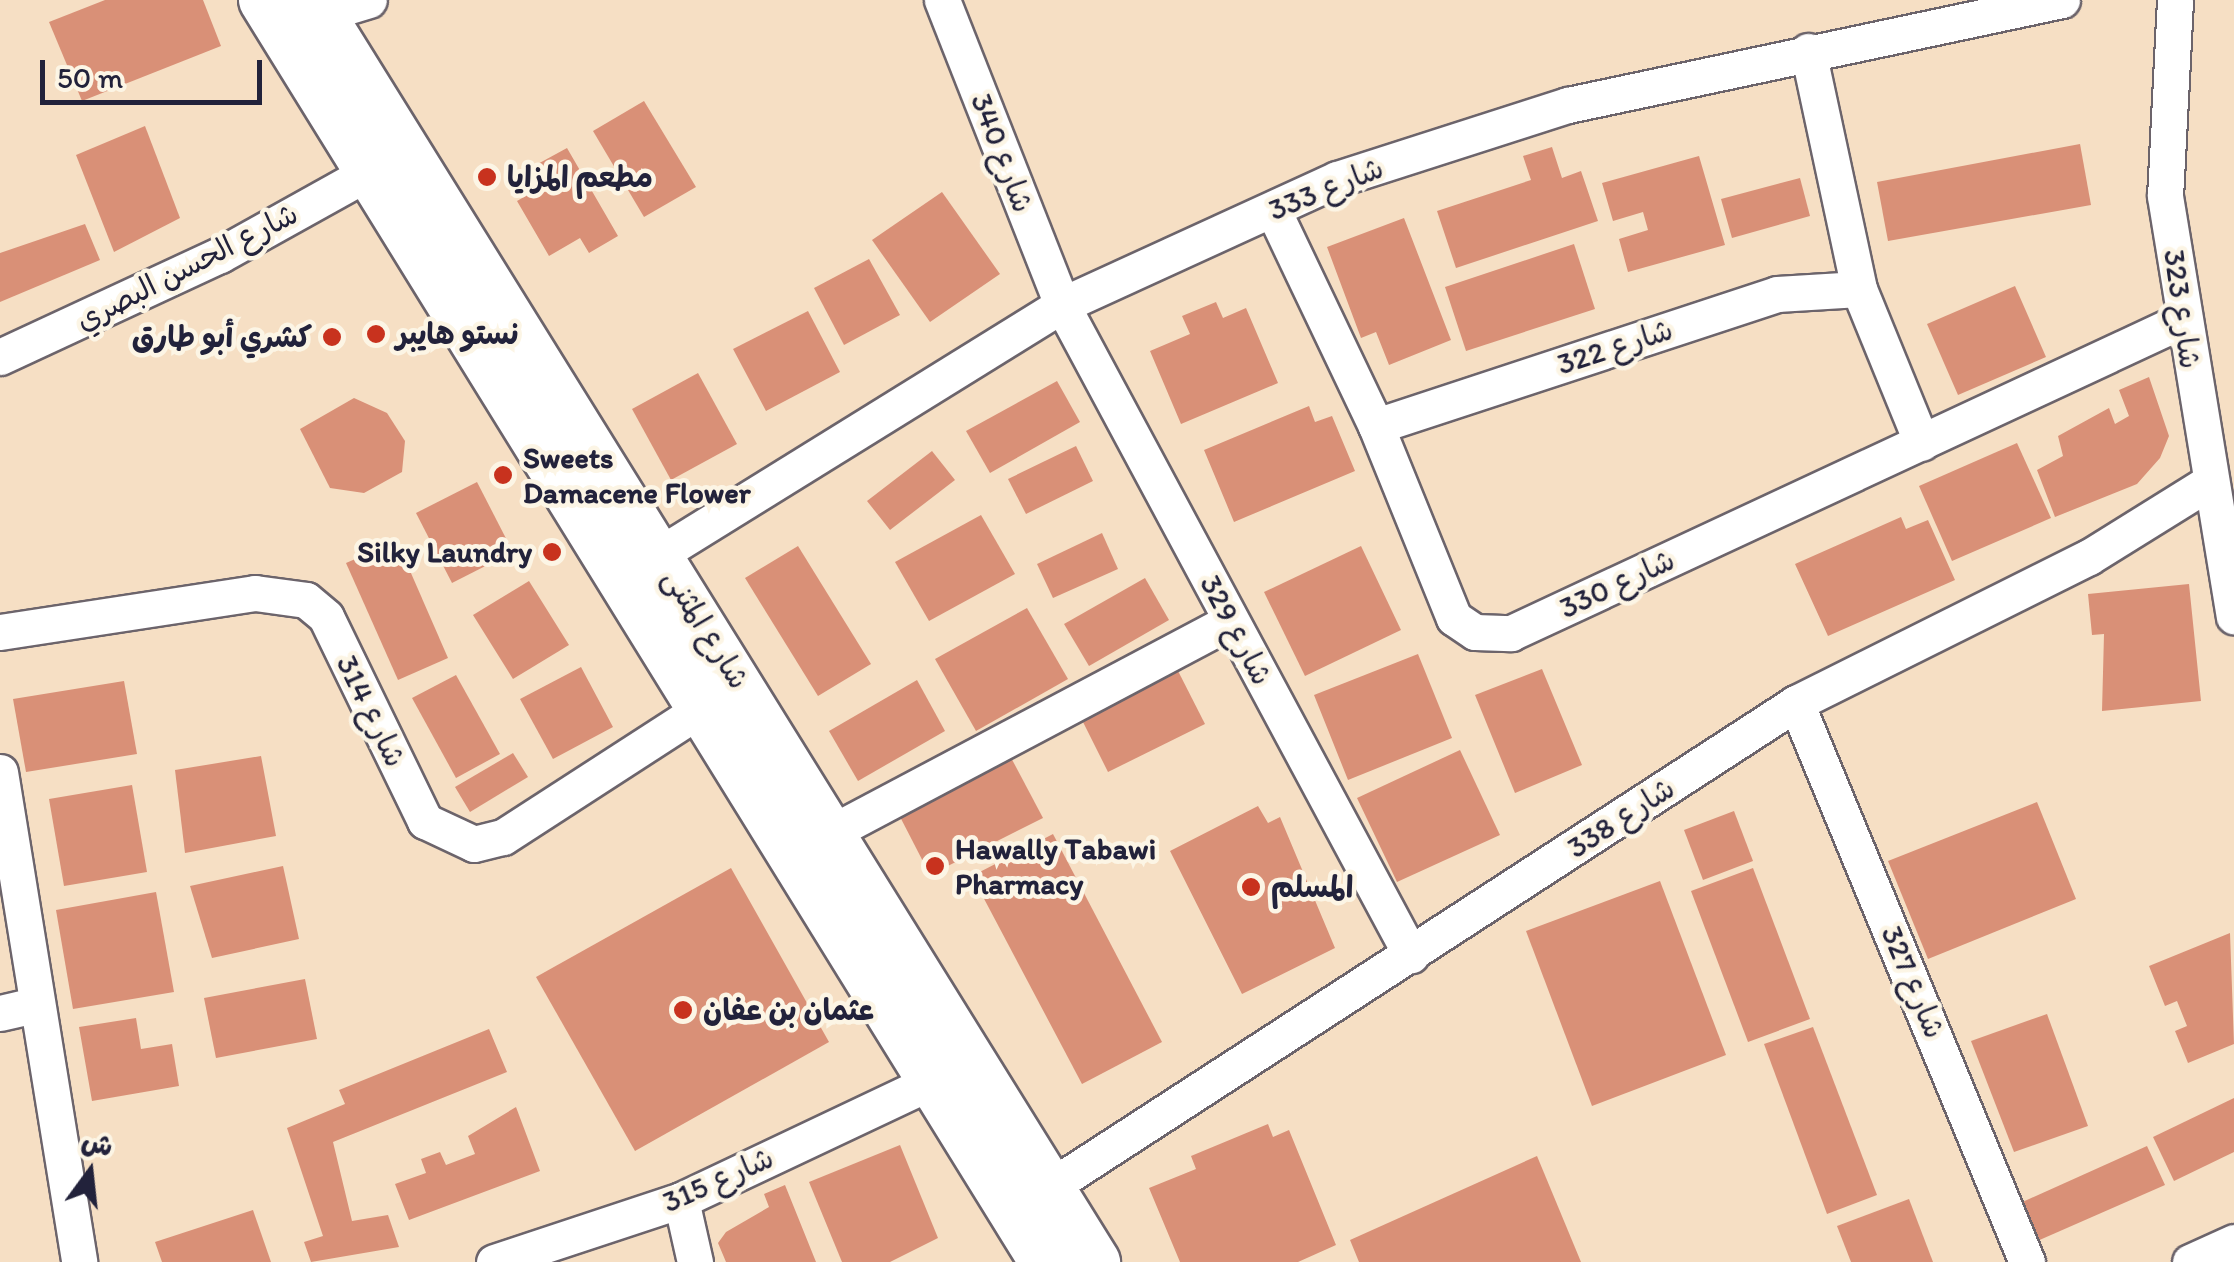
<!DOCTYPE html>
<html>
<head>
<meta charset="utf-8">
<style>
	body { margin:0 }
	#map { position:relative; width:2234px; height:1262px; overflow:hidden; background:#f6dfc4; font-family:Itim,"Playpen Sans Arabic",sans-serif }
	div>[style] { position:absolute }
	.building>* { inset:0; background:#d99077 }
	.roads { filter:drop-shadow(2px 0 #6c646b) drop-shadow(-2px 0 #6c646b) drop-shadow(0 2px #6c646b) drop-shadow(0 -2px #6c646b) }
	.street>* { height:35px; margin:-17.5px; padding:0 17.5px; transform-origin:17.5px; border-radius:17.5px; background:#fff }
	.secondary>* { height:50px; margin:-25px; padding:0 25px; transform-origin:25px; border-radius:25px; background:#fff }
	.dots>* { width:28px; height:28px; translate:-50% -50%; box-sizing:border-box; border:5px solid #fcf5e5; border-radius:50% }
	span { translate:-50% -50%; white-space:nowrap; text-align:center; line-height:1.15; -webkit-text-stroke:9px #fcf5e5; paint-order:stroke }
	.street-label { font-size:30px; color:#22223b }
	.poi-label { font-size:30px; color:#22223b; font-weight:700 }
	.left { translate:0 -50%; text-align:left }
	.right { translate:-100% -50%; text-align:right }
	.north { position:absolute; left:40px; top:1122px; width:100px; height:100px; -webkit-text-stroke:8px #fcf5e5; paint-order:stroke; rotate:15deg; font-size:28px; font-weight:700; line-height:40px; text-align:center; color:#22223b }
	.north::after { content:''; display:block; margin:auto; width:35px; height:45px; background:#22223b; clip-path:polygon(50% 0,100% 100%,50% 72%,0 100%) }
	.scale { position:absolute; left:40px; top:60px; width:222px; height:45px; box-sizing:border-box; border:5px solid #22223b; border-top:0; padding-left:12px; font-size:30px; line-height:35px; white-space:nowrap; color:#22223b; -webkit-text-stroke:8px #fcf5e5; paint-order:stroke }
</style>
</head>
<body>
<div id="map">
	<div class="building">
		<i style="clip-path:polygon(105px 0,203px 0,221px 46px,82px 101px,49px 22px)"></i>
		<i style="clip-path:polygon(644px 101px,696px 187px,644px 217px,593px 131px)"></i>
		<i style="clip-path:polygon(145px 126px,180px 218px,114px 252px,76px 155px)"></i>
		<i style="clip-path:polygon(2080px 144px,2091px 205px,1888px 241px,1877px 182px)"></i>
		<i style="clip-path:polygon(1552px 147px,1562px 178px,1581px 171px,1598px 221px,1456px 268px,1437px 211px,1531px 180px,1523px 156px)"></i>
		<i style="clip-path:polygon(567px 148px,618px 236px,589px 253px,580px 238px,549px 256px,517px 201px,545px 185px,534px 166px)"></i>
		<i style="clip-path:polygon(1699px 156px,1725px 245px,1628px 272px,1619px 239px,1648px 230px,1643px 212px,1613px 221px,1602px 183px)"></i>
		<i style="clip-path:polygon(1800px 178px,1810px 216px,1732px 238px,1721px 199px)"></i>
		<i style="clip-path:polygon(942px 192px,1000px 274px,930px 322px,872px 240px)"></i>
		<i style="clip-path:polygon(1404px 218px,1451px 340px,1389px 365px,1376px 332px,1361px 338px,1327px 247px)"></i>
		<i style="clip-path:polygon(85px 224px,100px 260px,0 302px,0 253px)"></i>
		<i style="clip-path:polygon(1574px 244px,1595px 309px,1466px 351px,1445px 287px)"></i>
		<i style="clip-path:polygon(869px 259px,900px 315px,844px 345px,814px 288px)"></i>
		<i style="clip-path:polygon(2015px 286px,2046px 357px,1958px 395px,1927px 324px)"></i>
		<i style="clip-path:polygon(1216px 302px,1223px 318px,1246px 308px,1278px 383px,1181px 424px,1150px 351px,1190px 334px,1182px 316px)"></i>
		<i style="clip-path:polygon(808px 311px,840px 372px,766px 411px,733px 349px)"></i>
		<i style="clip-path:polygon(698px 373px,737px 444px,671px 480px,632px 409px)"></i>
		<i style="clip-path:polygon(2149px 377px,2169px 436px,2160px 458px,2137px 484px,2055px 517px,2037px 470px,2063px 456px,2058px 436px,2109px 408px,2115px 424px,2129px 416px,2119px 390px)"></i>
		<i style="clip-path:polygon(1057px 381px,1080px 422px,990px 473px,966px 431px)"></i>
		<i style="clip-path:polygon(354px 398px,387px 413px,405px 441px,402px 472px,364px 493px,330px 488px,300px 429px)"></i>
		<i style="clip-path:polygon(1309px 406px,1315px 422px,1332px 416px,1355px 471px,1234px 522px,1204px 450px)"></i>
		<i style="clip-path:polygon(2017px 443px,2051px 518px,1952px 561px,1919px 486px)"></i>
		<i style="clip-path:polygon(1076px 446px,1093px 481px,1026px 514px,1008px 479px)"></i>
		<i style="clip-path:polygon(932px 451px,955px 480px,890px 530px,867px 501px)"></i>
		<i style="clip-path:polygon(477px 482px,513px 552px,452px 583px,416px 513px)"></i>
		<i style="clip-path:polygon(981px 515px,1015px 574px,929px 621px,895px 562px)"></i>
		<i style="clip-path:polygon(1901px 517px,1906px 529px,1928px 520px,1955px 580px,1828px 636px,1795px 564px)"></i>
		<i style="clip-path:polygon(1102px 533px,1118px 569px,1053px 598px,1037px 564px)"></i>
		<i style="clip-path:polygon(397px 541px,448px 658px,398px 680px,346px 563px)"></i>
		<i style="clip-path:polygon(798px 546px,871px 664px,818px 696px,745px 578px)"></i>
		<i style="clip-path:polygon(1361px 546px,1401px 630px,1305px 676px,1264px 592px)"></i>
		<i style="clip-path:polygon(1145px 578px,1169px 620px,1089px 666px,1064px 624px)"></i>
		<i style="clip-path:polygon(529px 581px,569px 645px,513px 679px,473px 615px)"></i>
		<i style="clip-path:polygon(2189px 584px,2201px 701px,2102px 711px,2104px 634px,2092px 635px,2088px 594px)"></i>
		<i style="clip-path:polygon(1027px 608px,1068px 679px,976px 731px,935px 659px)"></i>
		<i style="clip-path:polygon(1418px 654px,1452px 738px,1348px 780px,1314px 695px)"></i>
		<i style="clip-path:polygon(1175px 665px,1205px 724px,1108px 772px,1078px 712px)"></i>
		<i style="clip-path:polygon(581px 667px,613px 727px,553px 759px,520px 699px)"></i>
		<i style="clip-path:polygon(1542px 669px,1582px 765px,1515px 793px,1475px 695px)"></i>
		<i style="clip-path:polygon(456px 675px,500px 754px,456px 778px,412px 698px)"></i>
		<i style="clip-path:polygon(917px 680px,945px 731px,858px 781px,829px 731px)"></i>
		<i style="clip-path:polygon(124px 681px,137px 754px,26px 772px,13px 699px)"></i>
		<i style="clip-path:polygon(1460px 750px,1500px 835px,1397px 882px,1357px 798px)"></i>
		<i style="clip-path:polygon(1008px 752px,1043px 818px,930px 875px,896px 809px)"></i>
		<i style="clip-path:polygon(513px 753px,528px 777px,470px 812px,455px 787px)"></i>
		<i style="clip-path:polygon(261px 756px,276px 836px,185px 853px,175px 770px)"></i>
		<i style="clip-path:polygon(132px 785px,147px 872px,64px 886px,49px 799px)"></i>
		<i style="clip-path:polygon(2037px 802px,2076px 899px,1928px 959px,1888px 861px)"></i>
		<i style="clip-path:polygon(1258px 806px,1268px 823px,1280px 817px,1335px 948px,1242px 994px,1170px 851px)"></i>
		<i style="clip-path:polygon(1734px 811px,1753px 861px,1703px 880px,1684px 830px)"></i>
		<i style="clip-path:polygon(1053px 834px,1162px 1042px,1082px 1084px,972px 876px)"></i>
		<i style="clip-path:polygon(283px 866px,299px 939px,212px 958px,190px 886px)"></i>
		<i style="clip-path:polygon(731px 868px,829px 1042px,635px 1151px,536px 977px)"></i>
		<i style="clip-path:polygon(1753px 868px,1810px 1019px,1748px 1042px,1691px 891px)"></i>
		<i style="clip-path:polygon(1660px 881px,1726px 1055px,1592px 1106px,1526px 931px)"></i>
		<i style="clip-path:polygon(156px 892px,174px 992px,73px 1009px,56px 910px)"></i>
		<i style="clip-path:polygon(2230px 933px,2234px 1044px,2188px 1063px,2175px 1031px,2187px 1026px,2177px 1001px,2165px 1006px,2149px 966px)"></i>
		<i style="clip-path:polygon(305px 979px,317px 1039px,216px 1058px,204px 998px)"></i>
		<i style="clip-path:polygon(2047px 1014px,2088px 1126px,2014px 1152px,1971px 1041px)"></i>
		<i style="clip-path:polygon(136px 1018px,141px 1049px,172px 1044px,179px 1086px,92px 1101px,79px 1027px)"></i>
		<i style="clip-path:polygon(1813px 1027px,1877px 1195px,1827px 1214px,1764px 1044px)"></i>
		<i style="clip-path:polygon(489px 1029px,507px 1072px,333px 1142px,352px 1221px,388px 1215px,399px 1247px,311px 1262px,304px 1242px,323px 1236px,287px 1128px,345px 1104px,339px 1090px)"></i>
		<i style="clip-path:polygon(2234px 1098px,2234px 1152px,2174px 1181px,2153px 1137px)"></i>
		<i style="clip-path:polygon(516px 1107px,540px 1171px,409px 1220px,395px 1184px,426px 1173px,421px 1159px,440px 1152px,446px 1165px,475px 1154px,468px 1136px)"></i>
		<i style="clip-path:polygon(1268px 1124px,1273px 1137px,1289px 1130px,1336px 1245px,1298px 1262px,1180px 1262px,1149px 1188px,1196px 1169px,1191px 1156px)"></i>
		<i style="clip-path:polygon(900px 1145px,938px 1238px,890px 1262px,842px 1262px,809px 1182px)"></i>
		<i style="clip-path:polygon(2147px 1146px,2165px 1185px,2035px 1242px,2018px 1204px)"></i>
		<i style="clip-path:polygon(1537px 1156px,1581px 1262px,1359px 1262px,1350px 1240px)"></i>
		<i style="clip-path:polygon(785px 1185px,816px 1262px,726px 1262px,718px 1243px,726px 1232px,769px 1207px,764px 1194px)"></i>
		<i style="clip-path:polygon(1909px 1199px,1933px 1262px,1851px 1262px,1837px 1226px)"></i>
		<i style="clip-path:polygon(253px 1210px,271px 1262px,162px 1262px,155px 1242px)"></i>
	</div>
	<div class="roads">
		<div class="street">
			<i style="left:942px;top:0;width:328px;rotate:68.5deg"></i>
			<i style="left:1062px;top:305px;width:738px;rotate:61.77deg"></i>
			<i style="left:2175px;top:0;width:196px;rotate:92.9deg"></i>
			<i style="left:2165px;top:196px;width:426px;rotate:80.7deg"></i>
			<i style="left:320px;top:15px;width:51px;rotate:-17deg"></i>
			<i style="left:1808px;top:51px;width:243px;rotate:77.9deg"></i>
			<i style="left:1859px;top:289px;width:166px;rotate:67.8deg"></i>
			<i style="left:1273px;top:210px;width:239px;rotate:64.5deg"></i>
			<i style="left:1376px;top:426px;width:207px;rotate:67.9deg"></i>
			<i style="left:1454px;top:618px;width:25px;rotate:34deg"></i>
			<i style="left:1475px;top:632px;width:36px;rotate:2deg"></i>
			<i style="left:1511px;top:633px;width:741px;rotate:-24.97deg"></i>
			<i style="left:0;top:357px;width:242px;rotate:-24.9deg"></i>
			<i style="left:220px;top:255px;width:173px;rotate:-29.1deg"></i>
			<i style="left:1376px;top:426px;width:422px;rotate:-18.2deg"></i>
			<i style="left:1777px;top:294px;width:82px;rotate:-3.5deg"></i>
			<i style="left:660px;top:554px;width:473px;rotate:-31.8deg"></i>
			<i style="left:1062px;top:305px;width:302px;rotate:-24.6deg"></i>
			<i style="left:1337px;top:179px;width:243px;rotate:-17.8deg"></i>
			<i style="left:1568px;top:105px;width:505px;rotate:-12deg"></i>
			<i style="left:0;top:632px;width:258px;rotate:-8.7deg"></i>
			<i style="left:255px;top:593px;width:51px;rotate:7.8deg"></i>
			<i style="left:306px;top:600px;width:26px;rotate:40deg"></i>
			<i style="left:326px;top:617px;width:227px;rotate:64.1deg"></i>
			<i style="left:425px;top:821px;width:54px;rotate:25.1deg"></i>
			<i style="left:474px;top:844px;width:30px;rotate:-14deg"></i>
			<i style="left:503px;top:837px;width:234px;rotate:-32.9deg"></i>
			<i style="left:1796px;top:703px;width:605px;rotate:67.55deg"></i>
			<i style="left:0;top:772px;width:496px;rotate:80.8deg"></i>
			<i style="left:832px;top:832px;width:451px;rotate:-27.9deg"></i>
			<i style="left:0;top:1013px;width:35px;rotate:-13deg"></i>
			<i style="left:1053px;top:1185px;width:886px;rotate:-32.97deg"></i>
			<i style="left:1796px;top:703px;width:327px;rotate:-26.5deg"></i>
			<i style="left:2089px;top:557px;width:140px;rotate:-31.9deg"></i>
			<i style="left:681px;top:1200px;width:64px;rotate:77.3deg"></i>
			<i style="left:494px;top:1262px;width:197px;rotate:-18.3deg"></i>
			<i style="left:681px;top:1200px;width:281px;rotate:-25.3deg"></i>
			<i style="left:2190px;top:1262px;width:48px;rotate:-24.4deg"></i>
		</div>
		<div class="secondary">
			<i style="left:264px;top:0;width:1484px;rotate:58.25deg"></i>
			<i style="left:311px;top:0;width:1486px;rotate:58.15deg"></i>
		</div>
	</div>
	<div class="dots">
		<i style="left:487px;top:177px;background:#c8321e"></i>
		<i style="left:376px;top:334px;background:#c8321e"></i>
		<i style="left:332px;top:337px;background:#c8321e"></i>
		<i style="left:503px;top:475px;background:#c8321e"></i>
		<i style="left:552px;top:552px;background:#c8321e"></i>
		<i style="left:935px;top:866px;background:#c8321e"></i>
		<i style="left:1251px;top:887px;background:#c8321e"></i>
		<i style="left:683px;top:1010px;background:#c8321e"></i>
	</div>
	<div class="street-label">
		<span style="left:1002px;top:153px;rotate:69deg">شارع 340</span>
		<span style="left:1326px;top:189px;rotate:-22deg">شارع 333</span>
		<span style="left:187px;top:267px;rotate:-27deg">شارع الحسن البصري</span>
		<span style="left:2182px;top:309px;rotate:82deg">شارع 323</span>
		<span style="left:1615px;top:347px;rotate:-18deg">شارع 322</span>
		<span style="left:1617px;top:584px;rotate:-25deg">شارع 330</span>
		<span style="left:706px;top:629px;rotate:58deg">شارع المثنى</span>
		<span style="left:1236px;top:630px;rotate:62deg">شارع 329</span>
		<span style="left:371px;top:711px;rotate:64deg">شارع 314</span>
		<span style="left:1621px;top:818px;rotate:-33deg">شارع 338</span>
		<span style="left:1913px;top:982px;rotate:67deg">شارع 327</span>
		<span style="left:718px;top:1180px;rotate:-24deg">شارع 315</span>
	</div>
	<div class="poi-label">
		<span class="left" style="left:507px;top:177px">مطعم المزايا</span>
		<span class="left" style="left:396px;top:334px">نستو هايبر</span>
		<span class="right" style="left:312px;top:337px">كشري أبو طارق</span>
		<span class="left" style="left:523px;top:475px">Sweets<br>Damacene Flower</span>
		<span class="right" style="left:532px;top:552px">Silky Laundry</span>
		<span class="left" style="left:955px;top:866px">Hawally Tabawi<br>Pharmacy</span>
		<span class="left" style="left:1271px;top:887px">المسلم</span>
		<span class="left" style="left:703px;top:1010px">عثمان بن عفان</span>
	</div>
	<div class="north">ش</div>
	<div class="scale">50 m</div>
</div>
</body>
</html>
